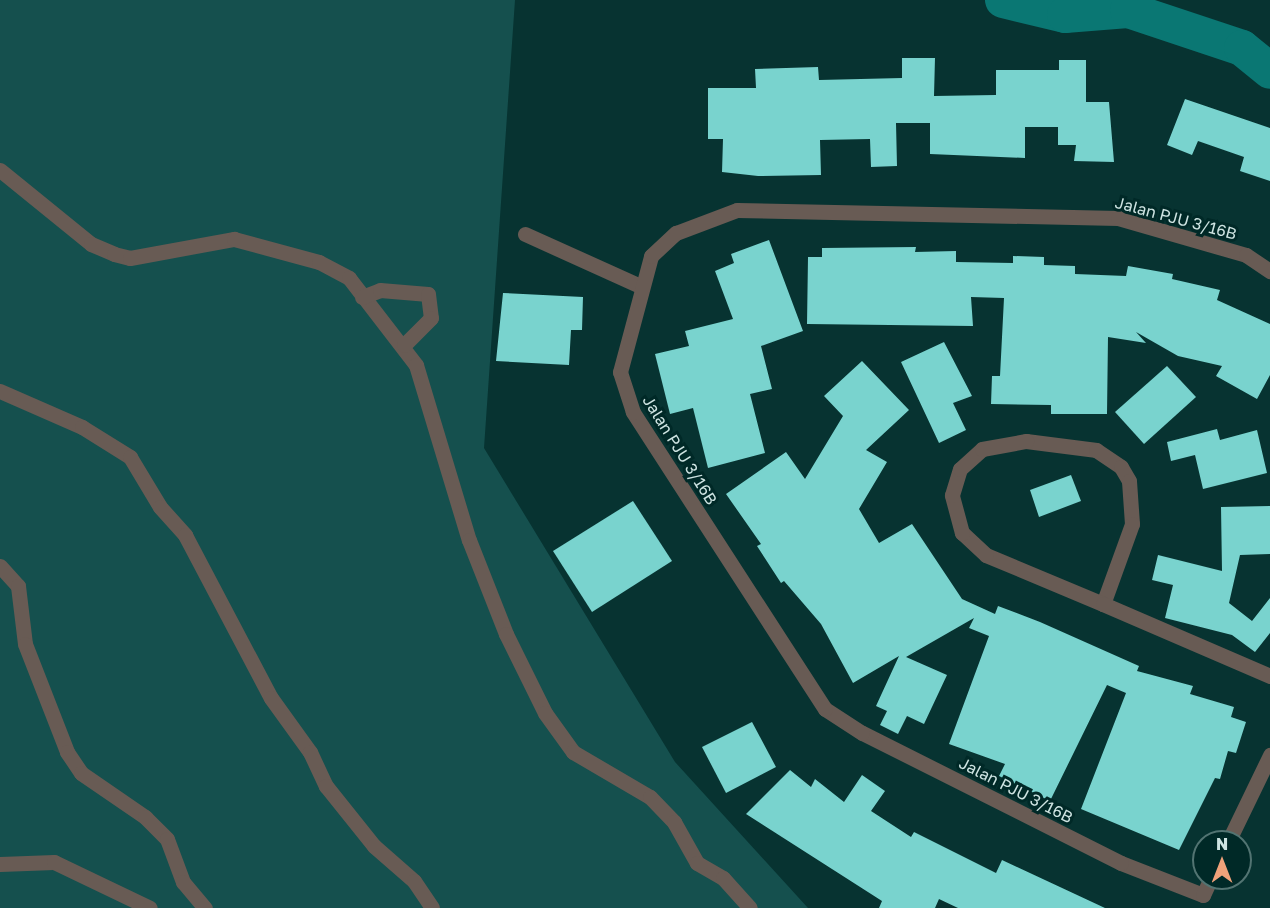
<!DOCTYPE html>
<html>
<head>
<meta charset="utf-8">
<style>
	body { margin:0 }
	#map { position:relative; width:1270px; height:908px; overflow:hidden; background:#073331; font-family:"Golos Text",sans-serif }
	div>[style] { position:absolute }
	.green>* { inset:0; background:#15504e }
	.river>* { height:36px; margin:-18px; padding:0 18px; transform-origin:18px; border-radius:18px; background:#0a7773 }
	.building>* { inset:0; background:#79d3ce }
	.minor>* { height:15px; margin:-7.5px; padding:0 7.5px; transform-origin:7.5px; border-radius:7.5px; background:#685b54 }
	span { translate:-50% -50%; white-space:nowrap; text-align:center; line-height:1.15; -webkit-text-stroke:6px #002927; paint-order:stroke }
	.street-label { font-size:16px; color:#cee4e2 }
	.north { position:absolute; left:1192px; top:830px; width:60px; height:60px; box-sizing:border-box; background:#002927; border:2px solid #527472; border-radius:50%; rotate:0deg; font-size:16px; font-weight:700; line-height:24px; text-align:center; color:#cee4e2 }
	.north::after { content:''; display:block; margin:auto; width:21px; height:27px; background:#f0a27a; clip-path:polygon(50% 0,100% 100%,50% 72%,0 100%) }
</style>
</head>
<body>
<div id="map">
	<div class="green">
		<i style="clip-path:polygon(0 0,515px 0,484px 448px,675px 762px,808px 908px,0 908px)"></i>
	</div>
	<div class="river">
		<i style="left:1003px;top:0;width:64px;rotate:13.6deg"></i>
		<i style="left:1065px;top:15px;width:63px;rotate:-4.5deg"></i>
		<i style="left:1128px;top:10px;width:120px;rotate:18.4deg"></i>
		<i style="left:1242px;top:48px;width:36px;rotate:39deg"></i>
	</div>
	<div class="building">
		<i style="clip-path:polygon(902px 58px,935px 58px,934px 96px,996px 95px,996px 70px,1059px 70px,1059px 60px,1086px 60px,1086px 102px,1109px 102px,1114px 162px,1074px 161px,1076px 145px,1058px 145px,1058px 127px,1025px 127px,1025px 158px,930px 154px,930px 123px,896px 123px,897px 166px,871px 167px,870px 139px,820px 140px,821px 175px,758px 176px,722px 172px,723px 139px,708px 139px,708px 88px,756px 88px,755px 69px,818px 67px,819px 80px,902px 78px)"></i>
		<i style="clip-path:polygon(1185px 99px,1270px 128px,1270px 181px,1240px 171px,1244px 157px,1198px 141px,1192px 155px,1167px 145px)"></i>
		<i style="clip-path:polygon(769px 240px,803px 331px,761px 346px,772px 389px,750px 394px,765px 453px,708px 468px,693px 408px,670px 414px,655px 354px,689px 346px,685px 331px,733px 319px,715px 271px,734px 263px,731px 254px)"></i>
		<i style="clip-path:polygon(916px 247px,915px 252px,956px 251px,956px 262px,1013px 263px,1013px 256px,1044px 257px,1044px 265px,1075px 266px,1075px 274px,1126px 276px,1128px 266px,1173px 274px,1172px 279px,1220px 290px,1217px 300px,1270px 324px,1270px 375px,1257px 399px,1216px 376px,1222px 366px,1178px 356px,1136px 332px,1146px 343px,1108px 337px,1107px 414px,1051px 414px,1051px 405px,991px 404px,992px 376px,1000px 376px,1004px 298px,971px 297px,973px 326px,807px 324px,808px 257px,822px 257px,822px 248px)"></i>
		<i style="clip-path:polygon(503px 293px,583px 297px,582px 330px,571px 330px,569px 365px,496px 361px)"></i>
		<i style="clip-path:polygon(944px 342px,972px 396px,953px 403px,966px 430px,939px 443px,901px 362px)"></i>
		<i style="clip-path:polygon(862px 361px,909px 410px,866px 450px,887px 462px,859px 509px,879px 543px,912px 524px,962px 599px,995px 614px,998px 606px,1040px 622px,1139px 666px,1137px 671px,1193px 686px,1190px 694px,1234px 707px,1231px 717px,1246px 722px,1236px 753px,1228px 751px,1220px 779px,1215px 778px,1179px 850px,1081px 809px,1126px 693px,1107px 685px,1050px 801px,999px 776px,1005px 764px,949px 744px,989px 636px,969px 628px,974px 618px,906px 657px,947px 675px,924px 724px,907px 716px,898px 734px,880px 725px,887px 711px,876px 706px,899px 656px,853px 683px,821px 624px,784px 581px,781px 583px,757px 546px,761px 544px,726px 494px,786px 452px,805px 479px,843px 416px,824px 396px)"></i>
		<i style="clip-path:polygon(1167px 366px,1196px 397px,1144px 444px,1115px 412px)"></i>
		<i style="clip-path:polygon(1217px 429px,1220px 440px,1257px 430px,1267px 473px,1203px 489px,1195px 455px,1171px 461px,1167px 442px)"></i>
		<i style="clip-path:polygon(1071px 475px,1081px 501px,1039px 517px,1030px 490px)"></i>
		<i style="clip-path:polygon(633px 501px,672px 561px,592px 612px,553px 551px)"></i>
		<i style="clip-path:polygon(1270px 506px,1270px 554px,1240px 555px,1229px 603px,1252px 621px,1270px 598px,1270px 633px,1255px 652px,1232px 635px,1165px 618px,1173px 585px,1152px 580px,1158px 555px,1222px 571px,1221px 507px)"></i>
		<i style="clip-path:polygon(752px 722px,776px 767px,726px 793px,702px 747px)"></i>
		<i style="clip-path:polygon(790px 770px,811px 787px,815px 779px,844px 802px,862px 775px,885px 791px,871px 811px,911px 837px,914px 832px,996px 873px,1002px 860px,1105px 908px,958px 908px,939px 899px,935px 908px,879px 908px,882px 901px,746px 814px)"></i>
	</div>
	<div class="minor">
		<i style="left:0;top:170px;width:117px;rotate:39.1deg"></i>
		<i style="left:91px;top:244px;width:25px;rotate:23deg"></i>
		<i style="left:114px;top:254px;width:16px;rotate:14deg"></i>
		<i style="left:130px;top:258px;width:106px;rotate:-10.4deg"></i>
		<i style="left:234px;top:239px;width:88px;rotate:15.1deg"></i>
		<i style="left:319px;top:262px;width:34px;rotate:28deg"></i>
		<i style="left:349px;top:278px;width:110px;rotate:52.4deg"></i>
		<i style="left:416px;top:365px;width:183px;rotate:73.2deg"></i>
		<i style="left:469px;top:540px;width:101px;rotate:68.5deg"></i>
		<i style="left:506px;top:634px;width:88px;rotate:63.7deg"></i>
		<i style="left:545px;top:713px;width:48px;rotate:54.3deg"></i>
		<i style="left:573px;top:752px;width:89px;rotate:30.3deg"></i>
		<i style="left:650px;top:797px;width:35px;rotate:46deg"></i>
		<i style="left:674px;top:822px;width:47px;rotate:60.7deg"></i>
		<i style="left:697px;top:863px;width:30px;rotate:30deg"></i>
		<i style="left:723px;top:878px;width:40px;rotate:48deg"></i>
		<i style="left:525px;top:234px;width:126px;rotate:24.3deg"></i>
		<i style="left:362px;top:297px;width:19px;rotate:-21deg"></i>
		<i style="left:380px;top:290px;width:48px;rotate:4.8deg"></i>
		<i style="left:428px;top:294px;width:24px;rotate:83deg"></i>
		<i style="left:431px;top:318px;width:38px;rotate:135deg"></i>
		<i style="left:0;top:391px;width:90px;rotate:23.7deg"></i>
		<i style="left:82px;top:427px;width:57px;rotate:32deg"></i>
		<i style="left:130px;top:457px;width:58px;rotate:59deg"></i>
		<i style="left:160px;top:507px;width:38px;rotate:48deg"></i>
		<i style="left:185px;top:535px;width:184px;rotate:62.2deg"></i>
		<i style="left:271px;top:698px;width:67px;rotate:54.2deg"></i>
		<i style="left:310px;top:752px;width:38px;rotate:65deg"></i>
		<i style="left:326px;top:786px;width:77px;rotate:51.3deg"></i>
		<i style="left:374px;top:846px;width:53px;rotate:41.2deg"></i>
		<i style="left:414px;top:881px;width:32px;rotate:56deg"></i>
		<i style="left:1026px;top:441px;width:71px;rotate:7.3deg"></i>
		<i style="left:1096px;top:450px;width:30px;rotate:34deg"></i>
		<i style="left:1121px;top:467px;width:16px;rotate:60deg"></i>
		<i style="left:1129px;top:481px;width:43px;rotate:86deg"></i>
		<i style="left:1132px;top:524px;width:85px;rotate:109.9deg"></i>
		<i style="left:1103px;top:604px;width:127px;rotate:-157.3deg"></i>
		<i style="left:986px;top:555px;width:33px;rotate:-137deg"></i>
		<i style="left:962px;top:533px;width:39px;rotate:-105deg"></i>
		<i style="left:952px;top:495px;width:27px;rotate:-73deg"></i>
		<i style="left:960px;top:469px;width:30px;rotate:-42deg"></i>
		<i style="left:982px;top:449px;width:45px;rotate:-10.3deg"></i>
		<i style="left:0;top:566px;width:27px;rotate:48deg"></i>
		<i style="left:18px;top:586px;width:58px;rotate:83.1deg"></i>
		<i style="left:25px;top:644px;width:116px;rotate:68.7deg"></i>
		<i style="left:67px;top:752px;width:25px;rotate:56deg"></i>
		<i style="left:81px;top:773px;width:78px;rotate:34.5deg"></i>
		<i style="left:145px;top:817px;width:31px;rotate:45deg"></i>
		<i style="left:167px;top:839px;width:46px;rotate:69.6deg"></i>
		<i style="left:183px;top:882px;width:34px;rotate:50deg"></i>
		<i style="left:1103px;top:604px;width:182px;rotate:23.3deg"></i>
		<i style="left:1228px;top:842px;width:97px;rotate:-64.2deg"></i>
		<i style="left:0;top:864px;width:54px;rotate:-2.1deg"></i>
		<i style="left:54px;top:862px;width:106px;rotate:25.6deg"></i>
		<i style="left:1203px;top:895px;width:88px;rotate:-158.7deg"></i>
		<i style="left:1121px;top:863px;width:290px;rotate:-153.3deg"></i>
		<i style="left:862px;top:733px;width:44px;rotate:-147deg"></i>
		<i style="left:825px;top:709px;width:354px;rotate:-122.9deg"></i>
		<i style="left:633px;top:412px;width:42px;rotate:-108deg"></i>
		<i style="left:620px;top:372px;width:120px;rotate:-75deg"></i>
		<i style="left:651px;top:256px;width:34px;rotate:-43deg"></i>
		<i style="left:676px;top:233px;width:65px;rotate:-20.7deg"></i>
		<i style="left:737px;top:210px;width:381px;rotate:1.2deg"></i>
		<i style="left:1118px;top:218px;width:133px;rotate:16.1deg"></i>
		<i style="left:1246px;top:255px;width:29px;rotate:34deg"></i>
		<i style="left:1203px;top:895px;width:19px;rotate:-65deg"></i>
	</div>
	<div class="street-label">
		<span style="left:1176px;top:218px;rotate:15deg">Jalan PJU 3/16B</span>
		<span style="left:680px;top:450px;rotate:58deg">Jalan PJU 3/16B</span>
		<span style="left:1016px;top:790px;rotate:27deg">Jalan PJU 3/16B</span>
	</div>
	<div class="north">N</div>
</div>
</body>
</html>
